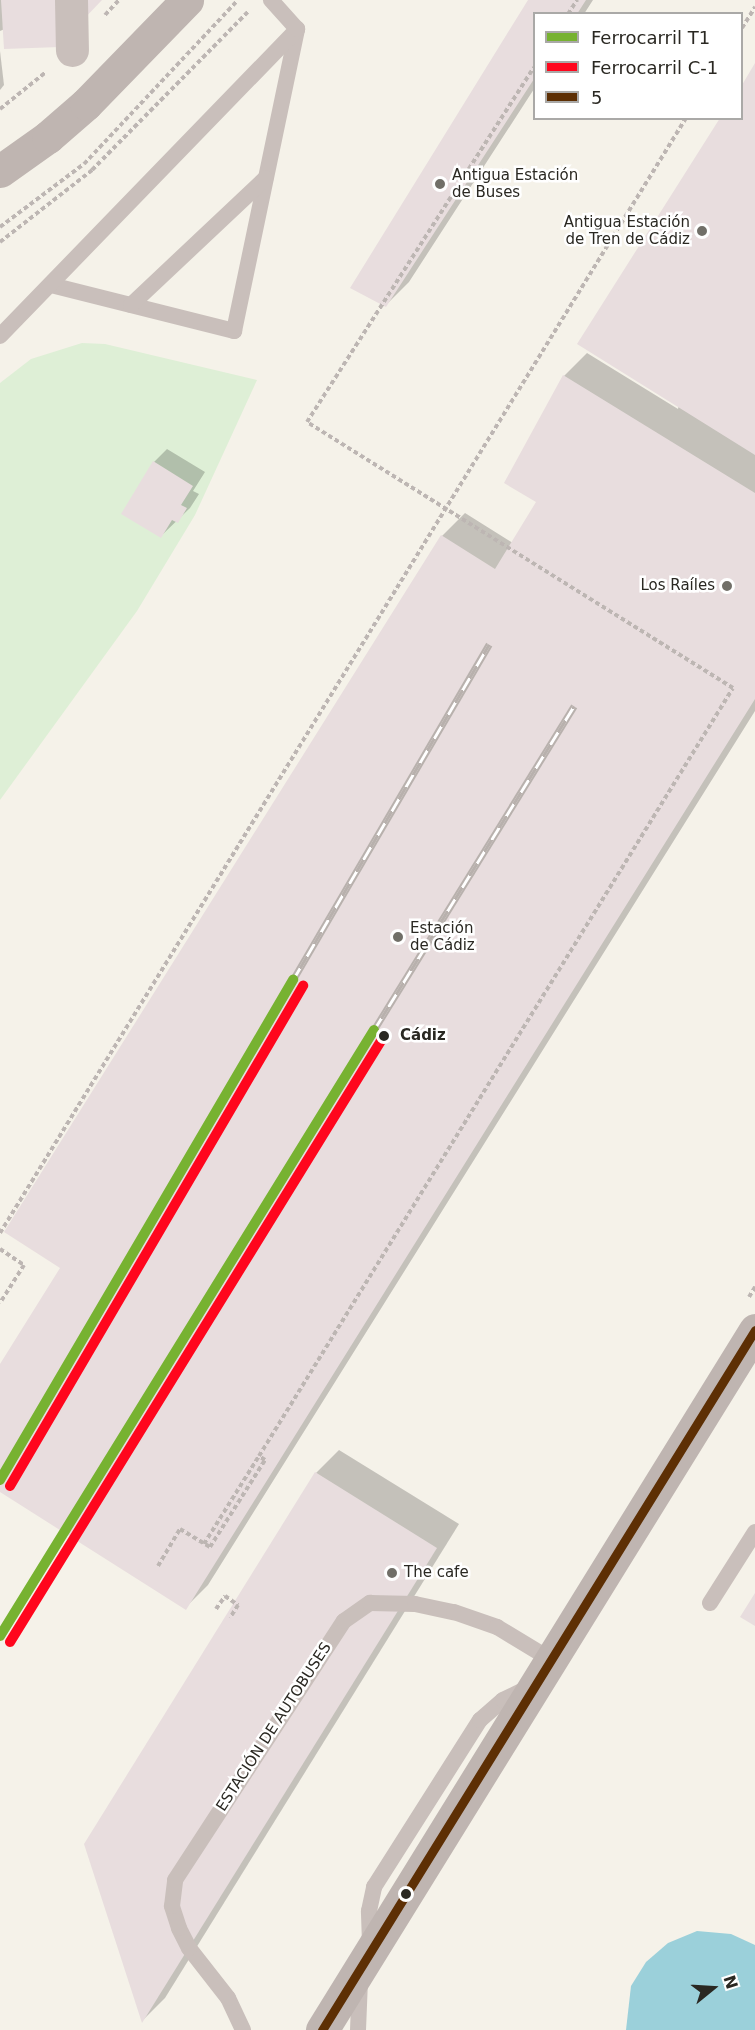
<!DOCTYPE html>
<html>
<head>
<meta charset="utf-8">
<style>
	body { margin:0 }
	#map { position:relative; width:755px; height:2030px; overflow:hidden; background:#f5f2e9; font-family:"DejaVu Sans",sans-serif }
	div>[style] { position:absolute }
	.green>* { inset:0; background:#deefd6 }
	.water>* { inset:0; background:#9bd0da }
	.shadow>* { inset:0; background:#0003 }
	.building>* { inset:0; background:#e8ddde }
	.path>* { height:4px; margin-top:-2px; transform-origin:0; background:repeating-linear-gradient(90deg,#bdb6b3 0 4.5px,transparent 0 7.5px) }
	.lane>* { height:16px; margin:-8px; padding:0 8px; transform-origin:8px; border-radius:8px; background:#c9bfbb }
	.street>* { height:33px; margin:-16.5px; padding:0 16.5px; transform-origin:16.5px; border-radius:16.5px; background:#c9bfbb }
	.secondary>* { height:33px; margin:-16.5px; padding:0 16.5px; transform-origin:16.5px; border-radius:16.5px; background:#bfb5b1 }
	.rail>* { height:7px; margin-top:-3.5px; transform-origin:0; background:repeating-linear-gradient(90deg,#fff 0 14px,#b8b1ad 0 28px); box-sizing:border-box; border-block:2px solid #b8b1ad }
	.bus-1>* { height:9px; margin:-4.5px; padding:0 4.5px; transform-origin:4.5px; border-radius:4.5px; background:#5d2f04 }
	.rail-1>* { height:10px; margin:-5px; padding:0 5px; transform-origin:5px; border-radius:5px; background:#77b231 }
	.rail-2>* { height:10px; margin:-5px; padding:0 5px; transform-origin:5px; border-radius:5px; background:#ff061d }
	.dots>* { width:16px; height:16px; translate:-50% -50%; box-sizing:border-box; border:3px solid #fff; border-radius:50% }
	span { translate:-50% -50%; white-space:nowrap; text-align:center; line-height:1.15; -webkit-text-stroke:5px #fff; paint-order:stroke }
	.poi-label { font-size:15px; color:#2a2822 }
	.left { translate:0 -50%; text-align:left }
	.right { translate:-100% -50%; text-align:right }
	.stop-label { font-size:15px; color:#2a2822; font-weight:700 }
	.street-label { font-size:15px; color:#2a2822 }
	.legend { position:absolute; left:533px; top:12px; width:210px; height:108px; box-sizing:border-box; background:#fff; border:2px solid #aaa9a7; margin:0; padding:8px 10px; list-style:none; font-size:18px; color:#2a2822 }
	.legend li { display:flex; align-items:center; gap:12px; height:30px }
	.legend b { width:30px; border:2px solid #aaa9a7 }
	.north { position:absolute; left:683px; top:1958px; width:60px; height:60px; -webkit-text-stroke:4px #fff; paint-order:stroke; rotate:72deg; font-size:16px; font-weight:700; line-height:24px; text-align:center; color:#2a2822 }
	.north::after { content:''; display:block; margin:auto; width:21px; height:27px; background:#2a2822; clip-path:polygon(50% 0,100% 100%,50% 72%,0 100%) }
</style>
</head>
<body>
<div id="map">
	<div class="green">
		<i style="clip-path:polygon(82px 343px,105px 344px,257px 380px,195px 515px,137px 611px,0 800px,0 383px,31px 359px)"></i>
	</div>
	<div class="water">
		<i style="clip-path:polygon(697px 1931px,731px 1934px,755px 1945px,755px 2030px,626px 2030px,631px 1986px,646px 1962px,668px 1943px)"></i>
	</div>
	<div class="shadow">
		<i style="clip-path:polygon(0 0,75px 0,0 31px)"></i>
		<i style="clip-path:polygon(530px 0,593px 0,584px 14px,534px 14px,534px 89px,409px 282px,386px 305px)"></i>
		<i style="clip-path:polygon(0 51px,4px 85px,0 90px)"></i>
		<i style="clip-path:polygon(755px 66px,755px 711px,208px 1585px,185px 1608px,0 1491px,0 1366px,62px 1267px,6px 1231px,442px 536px,465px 513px,513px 543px,538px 501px,564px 376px,587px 353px,678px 409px,742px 118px,742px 87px)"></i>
		<i style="clip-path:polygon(167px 449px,205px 472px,193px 491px,199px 494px,190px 508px,161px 536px,154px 462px)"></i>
		<i style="clip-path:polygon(339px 1450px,459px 1524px,165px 1998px,143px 2020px,316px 1473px)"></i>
	</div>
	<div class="building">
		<i style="clip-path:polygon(1px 0,64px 0,60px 47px,4px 49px)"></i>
		<i style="clip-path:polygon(79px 0,102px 0,81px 22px)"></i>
		<i style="clip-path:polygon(528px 0,586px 0,577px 14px,534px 14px,534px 79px,386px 307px,350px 288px)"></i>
		<i style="clip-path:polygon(755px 63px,755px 455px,577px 344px,720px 118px,742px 118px,742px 85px)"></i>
		<i style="clip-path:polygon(563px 375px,755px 493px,755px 699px,186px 1610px,0 1492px,0 1364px,60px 1268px,4px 1232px,441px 535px,495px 569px,536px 502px,504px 483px)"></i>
		<i style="clip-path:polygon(153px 461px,193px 486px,181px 505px,187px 508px,178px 523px,172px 520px,161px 538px,121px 514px)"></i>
		<i style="clip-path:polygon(315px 1472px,437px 1548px,142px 2023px,84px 1844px)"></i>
		<i style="clip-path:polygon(755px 1593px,755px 1626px,740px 1617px)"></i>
	</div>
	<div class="path">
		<i style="left:568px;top:14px;width:17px;rotate:-57deg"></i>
		<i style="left:105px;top:15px;width:21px;rotate:-47deg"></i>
		<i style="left:742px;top:28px;width:25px;rotate:-58deg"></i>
		<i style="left:0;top:109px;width:59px;rotate:-38.8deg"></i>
		<i style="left:0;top:227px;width:105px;rotate:-36.9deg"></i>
		<i style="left:84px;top:164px;width:225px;rotate:-46.8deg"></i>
		<i style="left:0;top:242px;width:117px;rotate:-38deg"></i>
		<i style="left:92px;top:170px;width:223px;rotate:-45.4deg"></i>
		<i style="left:0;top:1233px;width:1309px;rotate:-58.4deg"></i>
		<i style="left:0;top:1249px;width:29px;rotate:34deg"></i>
		<i style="left:24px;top:1265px;width:45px;rotate:122.3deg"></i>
		<i style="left:749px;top:1297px;width:12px;rotate:-59deg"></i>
		<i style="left:204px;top:1544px;width:104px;rotate:-58deg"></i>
		<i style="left:158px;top:1566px;width:43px;rotate:-59.3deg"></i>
		<i style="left:180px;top:1529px;width:35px;rotate:31deg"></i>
		<i style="left:210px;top:1547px;width:103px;rotate:-57.7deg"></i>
		<i style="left:265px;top:1460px;width:7px;rotate:-146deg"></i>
		<i style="left:259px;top:1456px;width:902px;rotate:-58.32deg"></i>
		<i style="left:733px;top:688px;width:502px;rotate:-148.02deg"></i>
		<i style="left:307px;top:422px;width:421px;rotate:-57.4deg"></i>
		<i style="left:216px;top:1609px;width:16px;rotate:-55deg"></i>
		<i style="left:225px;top:1596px;width:16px;rotate:35deg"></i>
		<i style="left:238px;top:1605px;width:15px;rotate:122deg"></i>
	</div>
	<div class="lane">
		<i style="left:51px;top:285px;width:189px;rotate:14.1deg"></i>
		<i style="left:234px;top:331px;width:309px;rotate:-78.2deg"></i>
		<i style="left:131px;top:305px;width:185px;rotate:-43.3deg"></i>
		<i style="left:0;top:336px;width:427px;rotate:-45.9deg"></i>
		<i style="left:297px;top:29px;width:39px;rotate:-132deg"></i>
		<i style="left:710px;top:1603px;width:84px;rotate:-57.6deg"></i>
		<i style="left:370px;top:1943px;width:32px;rotate:-92deg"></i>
		<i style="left:369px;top:1911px;width:25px;rotate:-78deg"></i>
		<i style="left:374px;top:1887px;width:198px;rotate:-57.6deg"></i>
		<i style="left:480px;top:1720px;width:30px;rotate:-41deg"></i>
		<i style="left:503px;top:1700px;width:28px;rotate:-26deg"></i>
		<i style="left:243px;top:2030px;width:35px;rotate:-115deg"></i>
		<i style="left:228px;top:1998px;width:63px;rotate:-128deg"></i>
		<i style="left:189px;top:1948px;width:22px;rotate:-117deg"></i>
		<i style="left:179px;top:1928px;width:23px;rotate:-108deg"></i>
		<i style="left:172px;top:1906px;width:26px;rotate:-83deg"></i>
		<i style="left:175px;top:1880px;width:309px;rotate:-56.9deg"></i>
		<i style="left:344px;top:1621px;width:32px;rotate:-35deg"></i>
		<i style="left:370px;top:1603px;width:45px;rotate:1.3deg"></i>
		<i style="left:415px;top:1604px;width:40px;rotate:12deg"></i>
		<i style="left:454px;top:1612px;width:46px;rotate:19.2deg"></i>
		<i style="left:497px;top:1627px;width:62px;rotate:31.1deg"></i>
		<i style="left:358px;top:2030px;width:50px;rotate:-87.7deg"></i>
	</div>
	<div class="street">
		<i style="left:71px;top:0;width:50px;rotate:88.9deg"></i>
	</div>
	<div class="secondary">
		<i style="left:0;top:171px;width:59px;rotate:-35.3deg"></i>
		<i style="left:48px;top:137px;width:50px;rotate:-41deg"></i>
		<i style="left:86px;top:104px;width:145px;rotate:-45.8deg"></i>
		<i style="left:322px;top:2030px;width:823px;rotate:-58.26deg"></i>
	</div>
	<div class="rail">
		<i style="left:293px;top:980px;width:389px;rotate:-59.7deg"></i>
		<i style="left:374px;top:1030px;width:381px;rotate:-58.3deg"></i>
	</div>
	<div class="bus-1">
		<i style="left:322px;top:2030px;width:823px;rotate:-58.26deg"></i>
	</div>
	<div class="rail-1">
		<i style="left:0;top:1480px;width:580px;rotate:-59.63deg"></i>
		<i style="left:0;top:1636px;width:712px;rotate:-58.32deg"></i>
	</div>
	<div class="rail-2">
		<i style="left:10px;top:1486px;width:580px;rotate:-59.63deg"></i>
		<i style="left:10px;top:1642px;width:712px;rotate:-58.32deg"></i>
	</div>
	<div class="dots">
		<i style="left:440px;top:184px;background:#716f68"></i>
		<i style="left:702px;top:231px;background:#716f68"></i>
		<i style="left:727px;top:586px;background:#716f68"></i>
		<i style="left:398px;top:937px;background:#716f68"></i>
		<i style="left:384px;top:1036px;background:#2a2822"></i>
		<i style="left:392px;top:1573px;background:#716f68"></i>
		<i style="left:406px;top:1894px;background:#2a2822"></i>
	</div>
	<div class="poi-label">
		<span class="left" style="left:452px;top:184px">Antigua Estación<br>de Buses</span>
		<span class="right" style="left:690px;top:231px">Antigua Estación<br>de Tren de Cádiz</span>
		<span class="right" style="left:715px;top:586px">Los Raíles</span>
		<span class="left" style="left:410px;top:937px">Estación<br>de Cádiz</span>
		<span class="left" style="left:404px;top:1573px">The cafe</span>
	</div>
	<div class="stop-label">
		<span class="left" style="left:400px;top:1036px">Cádiz</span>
	</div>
	<div class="street-label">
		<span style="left:274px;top:1727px;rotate:-57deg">ESTACIÓN DE AUTOBUSES</span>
	</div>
	<ul class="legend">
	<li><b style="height:8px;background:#77b231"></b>Ferrocarril T1</li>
	<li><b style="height:8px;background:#ff061d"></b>Ferrocarril C-1</li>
	<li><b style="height:8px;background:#5d2f04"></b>5</li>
	</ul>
	<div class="north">N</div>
</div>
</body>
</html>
